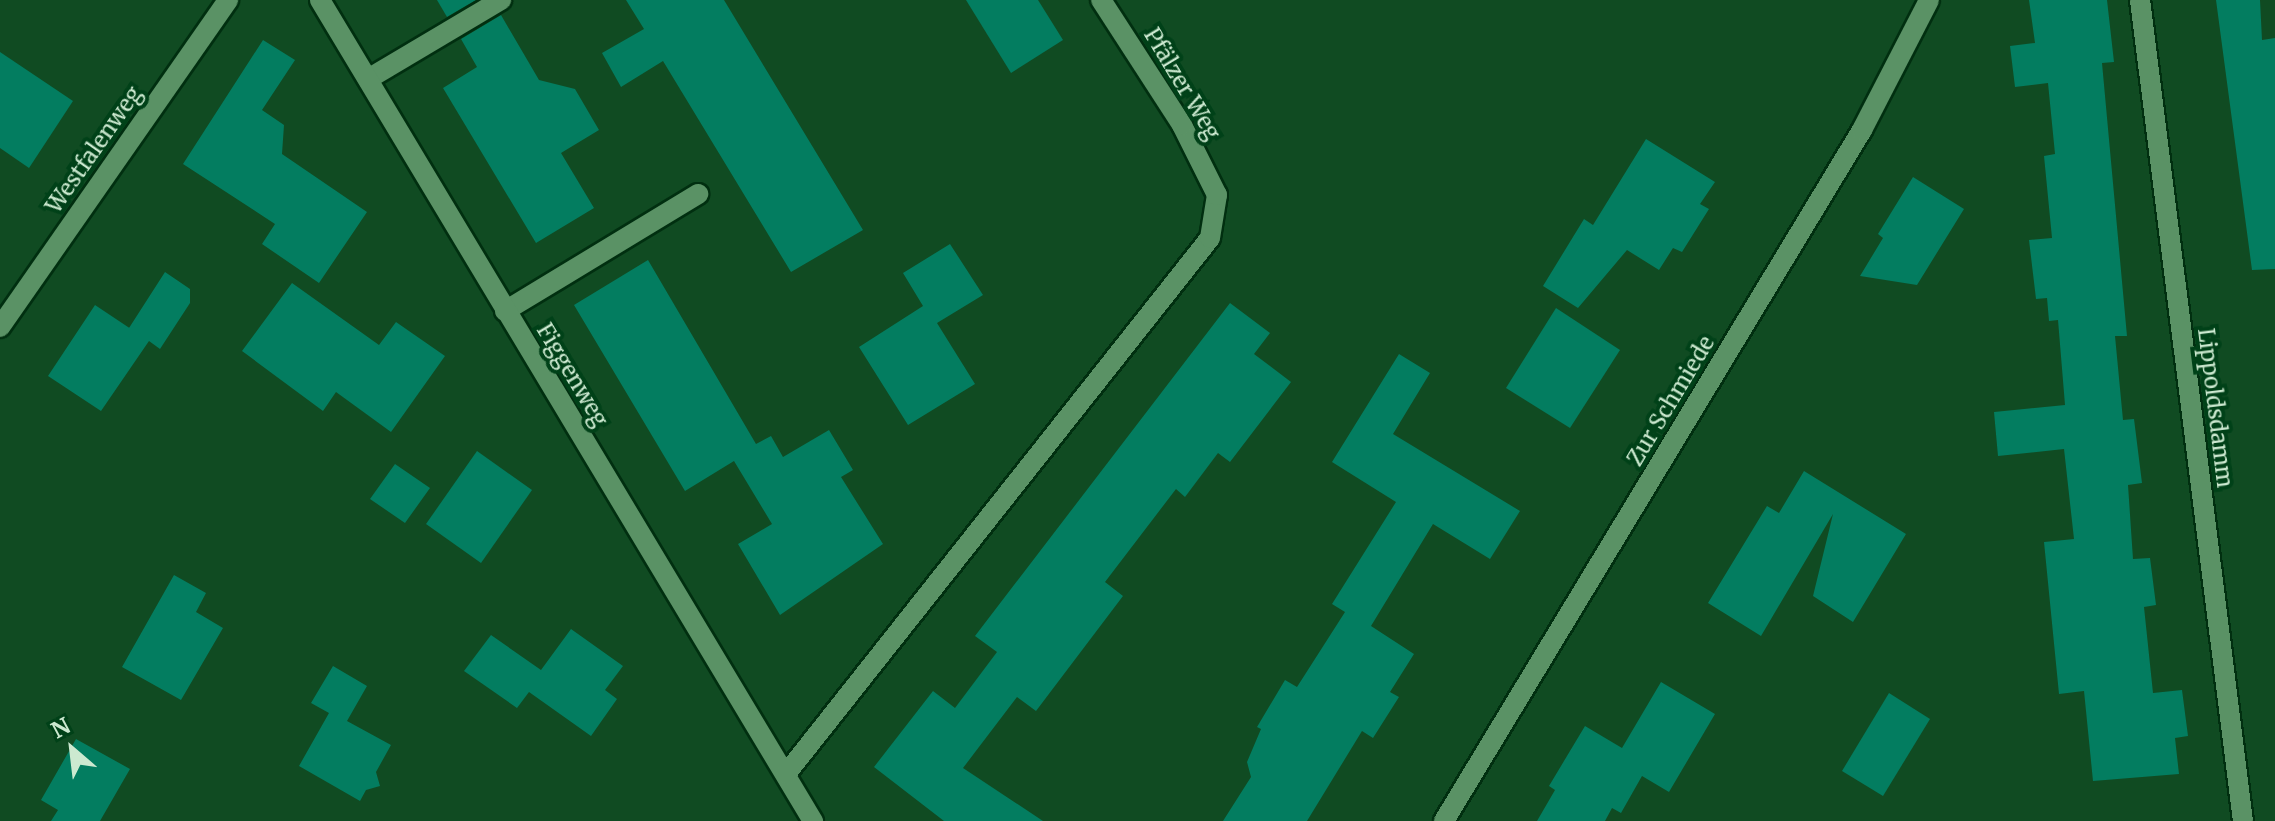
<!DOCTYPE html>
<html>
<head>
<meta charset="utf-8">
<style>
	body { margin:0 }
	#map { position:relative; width:2275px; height:821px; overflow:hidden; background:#104b22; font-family:Merriweather,serif }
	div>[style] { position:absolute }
	.building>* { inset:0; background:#037d60 }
	.roads { filter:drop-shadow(2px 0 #012f10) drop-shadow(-2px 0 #012f10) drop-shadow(0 2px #012f10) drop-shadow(0 -2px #012f10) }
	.service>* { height:20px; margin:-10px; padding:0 10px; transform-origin:10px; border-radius:10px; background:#5a9265 }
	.minor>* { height:20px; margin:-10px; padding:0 10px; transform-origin:10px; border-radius:10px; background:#5a9265 }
	.tertiary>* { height:20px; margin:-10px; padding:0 10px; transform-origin:10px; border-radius:10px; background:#5a9265 }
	span { translate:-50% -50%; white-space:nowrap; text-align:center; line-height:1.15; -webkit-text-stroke:8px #004118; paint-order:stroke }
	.street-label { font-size:22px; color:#cce9d0 }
	.north { position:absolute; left:32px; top:709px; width:80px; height:80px; -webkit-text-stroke:6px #004118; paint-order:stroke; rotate:332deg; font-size:22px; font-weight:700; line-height:32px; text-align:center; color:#cce9d0 }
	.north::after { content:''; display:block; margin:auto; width:28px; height:36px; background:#cce9d0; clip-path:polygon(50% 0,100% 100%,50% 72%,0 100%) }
</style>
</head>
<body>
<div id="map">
	<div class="building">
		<i style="clip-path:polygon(437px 0,476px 0,447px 17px)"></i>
		<i style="clip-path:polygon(626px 0,724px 0,863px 230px,791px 272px,663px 61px,621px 87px,602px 53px,644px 29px)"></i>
		<i style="clip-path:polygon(966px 0,1038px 0,1063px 40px,1011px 73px)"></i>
		<i style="clip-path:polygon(2029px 0,2107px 0,2114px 62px,2102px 63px,2127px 336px,2115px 336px,2123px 420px,2134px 419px,2142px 483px,2128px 485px,2133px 559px,2150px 558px,2156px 605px,2144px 607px,2153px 693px,2182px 690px,2188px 736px,2175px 738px,2179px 774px,2093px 781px,2084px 691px,2059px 694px,2044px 542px,2074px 539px,2064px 449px,1998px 456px,1994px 412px,2065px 405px,2058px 320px,2049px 321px,2047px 298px,2036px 299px,2029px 240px,2052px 238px,2044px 156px,2055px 154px,2048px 83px,2015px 87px,2010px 46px,2035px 43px)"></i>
		<i style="clip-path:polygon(2216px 0,2260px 0,2262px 40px,2275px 38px,2275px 269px,2252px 270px)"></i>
		<i style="clip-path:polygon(501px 15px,539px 80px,575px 89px,599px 130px,561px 153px,594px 208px,536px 243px,443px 88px,477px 67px,461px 39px)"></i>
		<i style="clip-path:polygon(263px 40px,295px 60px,262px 110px,284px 125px,282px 154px,367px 212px,319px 283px,262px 244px,275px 224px,183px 164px)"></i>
		<i style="clip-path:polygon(0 52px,73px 101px,29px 168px,0 148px)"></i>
		<i style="clip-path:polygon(1646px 139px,1715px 182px,1700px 204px,1709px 209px,1682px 252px,1673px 248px,1659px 270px,1627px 250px,1578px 308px,1543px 286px,1584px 219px,1593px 225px)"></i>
		<i style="clip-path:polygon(1913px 177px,1964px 209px,1917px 285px,1860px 276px,1883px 238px,1878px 234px)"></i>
		<i style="clip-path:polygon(950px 244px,983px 295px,937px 323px,975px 384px,908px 425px,859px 347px,923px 306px,903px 273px)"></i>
		<i style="clip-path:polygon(648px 260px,756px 444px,771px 436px,783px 457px,829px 430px,853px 470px,841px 477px,883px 544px,780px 615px,738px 544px,772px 524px,734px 461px,685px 491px,574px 305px)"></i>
		<i style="clip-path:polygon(165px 272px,190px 289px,190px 303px,160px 349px,149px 341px,101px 411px,48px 376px,95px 305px,146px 339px,129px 328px)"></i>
		<i style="clip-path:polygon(292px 283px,379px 345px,396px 322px,445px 356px,391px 432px,336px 392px,323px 411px,242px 351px)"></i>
		<i style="clip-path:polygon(1230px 303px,1270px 333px,1254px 354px,1291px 382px,1230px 462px,1218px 453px,1185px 497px,1176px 489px,1105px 582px,1123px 596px,1036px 711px,1017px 697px,963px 768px,1043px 821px,944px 821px,874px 767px,933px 691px,955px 708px,997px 652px,975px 636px)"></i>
		<i style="clip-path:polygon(1556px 308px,1620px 350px,1570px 428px,1506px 388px)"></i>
		<i style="clip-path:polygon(1399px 354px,1430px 373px,1393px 434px,1520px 511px,1490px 559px,1433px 524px,1371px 626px,1414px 654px,1390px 692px,1399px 697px,1373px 738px,1362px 731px,1307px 821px,1223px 821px,1251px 777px,1247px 762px,1261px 729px,1257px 727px,1285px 680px,1297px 687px,1345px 612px,1332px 604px,1396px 502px,1332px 462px)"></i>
		<i style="clip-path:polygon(477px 451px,532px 490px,481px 563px,426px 524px)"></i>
		<i style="clip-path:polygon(395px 464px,430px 488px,405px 523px,370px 499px)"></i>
		<i style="clip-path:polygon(1804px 471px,1906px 534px,1853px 622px,1813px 596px,1833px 514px,1761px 636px,1708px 603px,1767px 506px,1779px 513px)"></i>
		<i style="clip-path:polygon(174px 575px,206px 593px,196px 612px,223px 628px,181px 700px,122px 667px)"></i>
		<i style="clip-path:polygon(571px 629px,623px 666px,605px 690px,617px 699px,591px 736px,529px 692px,517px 708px,464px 671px,491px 635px,541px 670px)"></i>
		<i style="clip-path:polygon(333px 666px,367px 686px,347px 721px,391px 745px,376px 772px,380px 786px,366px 790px,360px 801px,299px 766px,329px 713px,311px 703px)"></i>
		<i style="clip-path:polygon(1661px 682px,1715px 714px,1669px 792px,1642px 776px,1621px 813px,1612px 808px,1605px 821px,1537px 821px,1555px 790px,1549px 786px,1585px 726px,1622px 748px)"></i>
		<i style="clip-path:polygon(1889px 693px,1930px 719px,1883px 796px,1842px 771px)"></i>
		<i style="clip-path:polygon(76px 739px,130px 769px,100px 821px,51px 821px,58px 810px,41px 800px)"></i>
	</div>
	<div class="roads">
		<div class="service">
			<i style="left:368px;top:79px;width:155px;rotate:-30.7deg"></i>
			<i style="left:505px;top:311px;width:226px;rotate:-31.2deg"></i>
		</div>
		<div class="minor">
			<i style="left:320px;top:0;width:958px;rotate:59.02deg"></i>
			<i style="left:2140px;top:0;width:827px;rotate:82.85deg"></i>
			<i style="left:0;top:327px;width:399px;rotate:-55.1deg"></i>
			<i style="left:786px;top:774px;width:683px;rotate:-51.65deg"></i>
			<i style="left:1210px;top:238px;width:44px;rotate:-80.8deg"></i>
			<i style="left:1217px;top:195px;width:78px;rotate:-116.6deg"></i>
			<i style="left:1182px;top:125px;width:149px;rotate:-122.9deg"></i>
		</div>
		<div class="tertiary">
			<i style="left:1444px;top:821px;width:808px;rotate:-58.83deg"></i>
			<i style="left:1862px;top:130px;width:146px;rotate:-62.7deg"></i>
		</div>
	</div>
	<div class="street-label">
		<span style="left:1182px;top:84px;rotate:59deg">Pfälzer Weg</span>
		<span style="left:94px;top:150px;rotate:-55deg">Westfalenweg</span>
		<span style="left:572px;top:375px;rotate:59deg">Figgenweg</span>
		<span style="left:1671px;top:401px;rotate:-59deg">Zur Schmiede</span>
		<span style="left:2215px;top:408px;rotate:83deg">Lippoldsdamm</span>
	</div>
	<div class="north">N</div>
</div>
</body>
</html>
